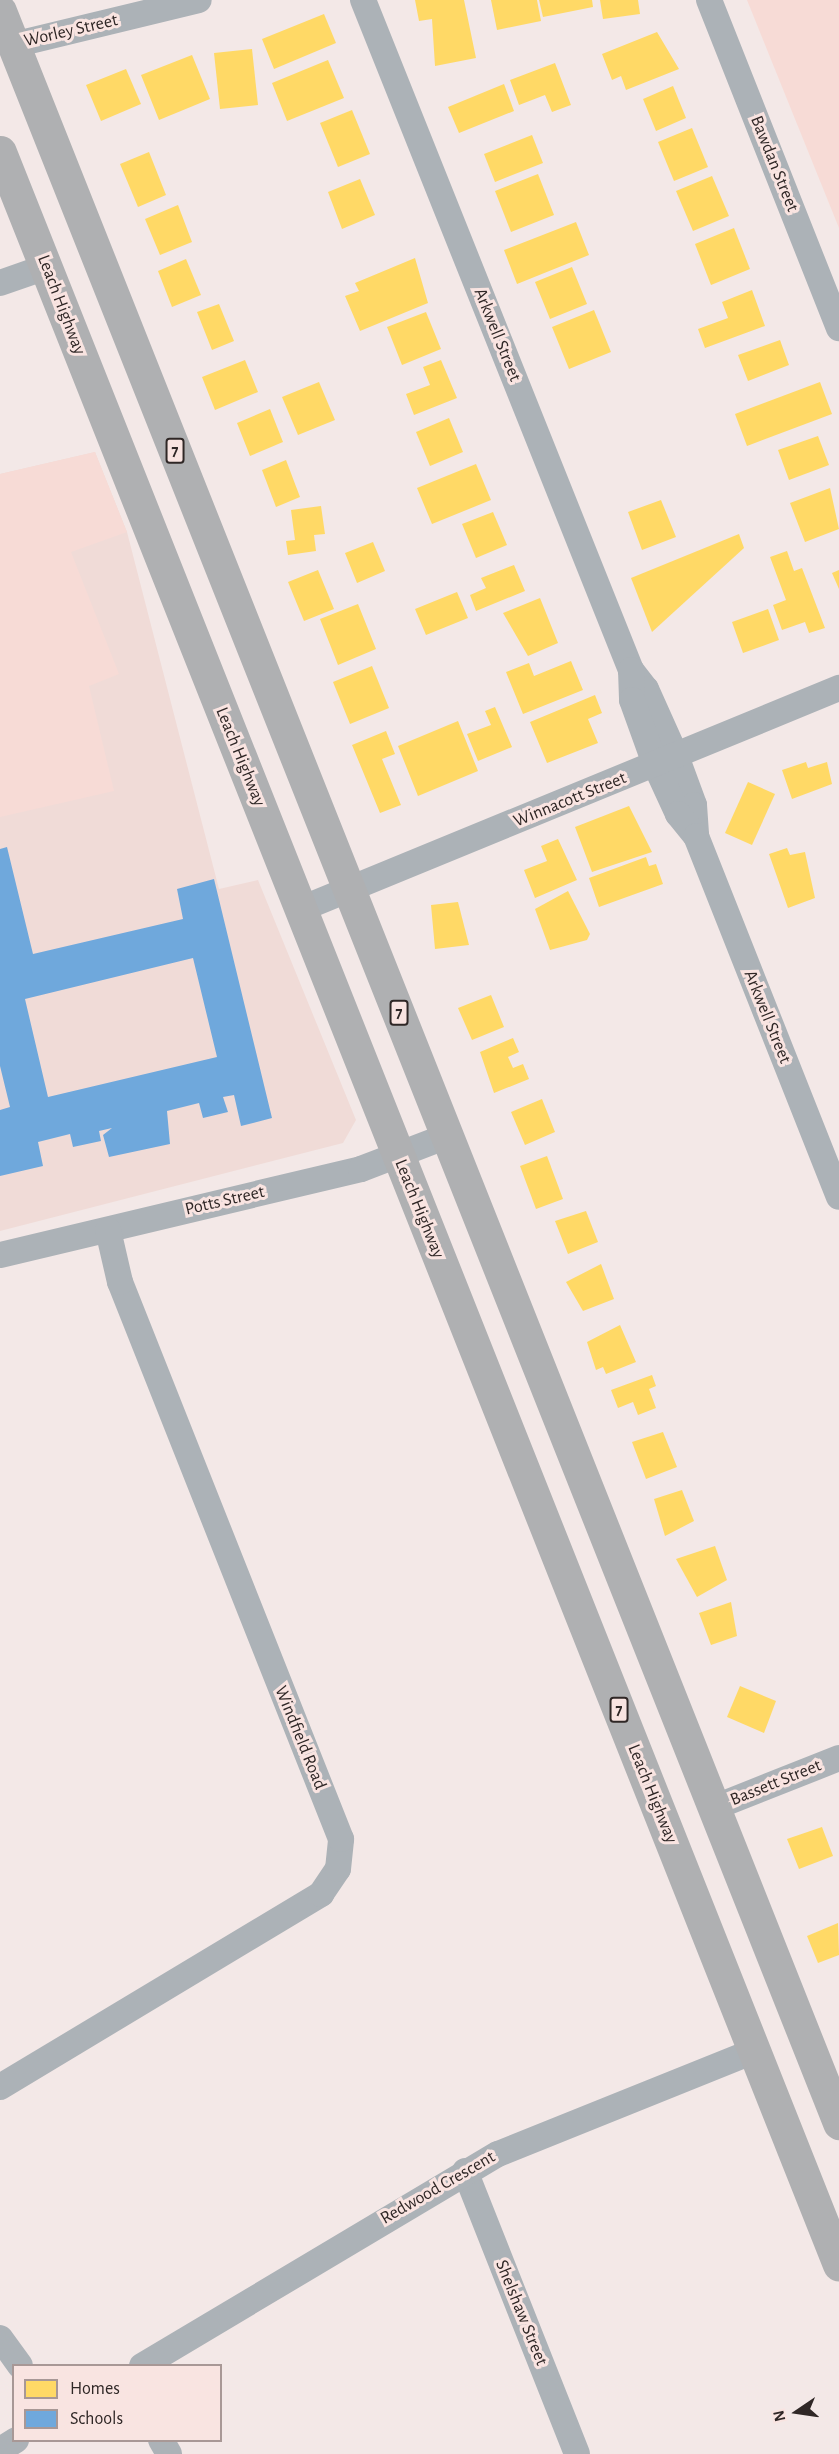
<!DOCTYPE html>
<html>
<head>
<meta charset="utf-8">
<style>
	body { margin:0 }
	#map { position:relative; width:839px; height:2454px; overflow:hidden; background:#f3e8e7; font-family:"Alegreya Sans",sans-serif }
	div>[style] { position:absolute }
	.built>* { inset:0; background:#f0dbd7 }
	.green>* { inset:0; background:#f7dbd6 }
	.homes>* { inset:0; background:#ffd966 }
	.schools>* { inset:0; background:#6fa8dc }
	.minor>* { height:26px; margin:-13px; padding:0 13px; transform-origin:13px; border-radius:13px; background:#acb2b7 }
	.highway>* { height:33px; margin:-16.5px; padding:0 16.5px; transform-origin:16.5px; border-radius:16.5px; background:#afb0b2 }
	span { translate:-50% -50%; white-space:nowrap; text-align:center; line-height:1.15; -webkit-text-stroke:6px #f9e4e1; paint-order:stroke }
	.shield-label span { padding:2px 4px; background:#f9e4e1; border:2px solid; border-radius:4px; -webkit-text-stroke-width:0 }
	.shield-label { font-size:16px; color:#2f2726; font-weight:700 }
	.street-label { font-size:18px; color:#2f2726 }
	.legend { position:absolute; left:12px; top:2364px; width:210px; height:78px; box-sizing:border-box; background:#f9e4e1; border:2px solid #a89896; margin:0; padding:8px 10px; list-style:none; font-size:18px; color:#2f2726 }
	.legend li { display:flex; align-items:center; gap:12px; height:30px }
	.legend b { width:30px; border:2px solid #a89896 }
	.north { position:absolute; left:767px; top:2382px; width:60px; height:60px; -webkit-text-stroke:4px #f9e4e1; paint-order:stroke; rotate:257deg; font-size:16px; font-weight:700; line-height:24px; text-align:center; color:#2f2726 }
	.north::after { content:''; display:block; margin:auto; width:21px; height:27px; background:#2f2726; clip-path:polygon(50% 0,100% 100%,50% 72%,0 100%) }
</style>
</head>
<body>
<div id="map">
	<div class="built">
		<i style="clip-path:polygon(95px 452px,127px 532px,219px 889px,258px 880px,356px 1120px,343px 1143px,0 1231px,0 474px)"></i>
	</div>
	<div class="green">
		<i style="clip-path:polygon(747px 0,839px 0,839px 228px)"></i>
		<i style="clip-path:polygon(95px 452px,127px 532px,71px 552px,119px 674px,89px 686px,114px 791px,0 817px,0 474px)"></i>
	</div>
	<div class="homes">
		<i style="clip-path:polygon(415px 0,464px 0,476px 58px,435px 66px,432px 19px,419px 21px)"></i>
		<i style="clip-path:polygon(491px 0,537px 0,541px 21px,497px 30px)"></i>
		<i style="clip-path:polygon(539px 0,592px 0,593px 7px,543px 17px)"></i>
		<i style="clip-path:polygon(600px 0,638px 0,640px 14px,603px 19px)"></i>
		<i style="clip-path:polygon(324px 14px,336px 43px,274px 69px,262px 39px)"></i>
		<i style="clip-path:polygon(657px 32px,679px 69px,626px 90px,621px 76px,612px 80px,602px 54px)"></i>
		<i style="clip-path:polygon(252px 49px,258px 105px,220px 109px,214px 53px)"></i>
		<i style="clip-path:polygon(192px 55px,210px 99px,159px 120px,141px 75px)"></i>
		<i style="clip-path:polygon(328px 60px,344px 98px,287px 121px,272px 83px)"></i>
		<i style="clip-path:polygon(555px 63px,571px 105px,552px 112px,545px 95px,519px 105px,510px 80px)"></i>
		<i style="clip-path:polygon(126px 69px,141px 104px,101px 121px,86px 85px)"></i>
		<i style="clip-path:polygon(504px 84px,514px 111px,459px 133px,448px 107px)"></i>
		<i style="clip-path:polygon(673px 86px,686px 118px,656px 131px,643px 99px)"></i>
		<i style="clip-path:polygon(352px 110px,370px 154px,338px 167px,320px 123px)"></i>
		<i style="clip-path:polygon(692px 128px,708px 167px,674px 181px,658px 142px)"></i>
		<i style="clip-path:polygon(532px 135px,543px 163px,495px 182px,484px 154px)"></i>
		<i style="clip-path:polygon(149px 152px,166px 195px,138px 207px,120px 164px)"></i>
		<i style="clip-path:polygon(538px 174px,554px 215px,511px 232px,495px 191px)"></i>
		<i style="clip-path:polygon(712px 176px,729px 216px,693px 231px,676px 191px)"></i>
		<i style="clip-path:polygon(360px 179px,375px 215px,342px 229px,328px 192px)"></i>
		<i style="clip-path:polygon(178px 205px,192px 242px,160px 255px,145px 219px)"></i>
		<i style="clip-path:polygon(576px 222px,589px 255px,517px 284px,504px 250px)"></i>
		<i style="clip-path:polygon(734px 228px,750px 269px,711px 285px,695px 244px)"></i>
		<i style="clip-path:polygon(415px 258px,428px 303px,360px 331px,345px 296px,359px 291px,355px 283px)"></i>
		<i style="clip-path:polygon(186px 259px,201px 295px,172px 307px,158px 271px)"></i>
		<i style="clip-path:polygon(572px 267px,587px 304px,550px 319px,535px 282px)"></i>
		<i style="clip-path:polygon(752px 290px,765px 326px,705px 348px,698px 329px,728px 318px,722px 302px)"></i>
		<i style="clip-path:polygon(219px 304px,234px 341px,212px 350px,197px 312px)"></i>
		<i style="clip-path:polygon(594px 310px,611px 352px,569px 369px,552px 327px)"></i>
		<i style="clip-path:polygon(426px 312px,441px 349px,402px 365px,387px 327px)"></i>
		<i style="clip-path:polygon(780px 340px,789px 365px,748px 381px,738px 355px)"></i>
		<i style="clip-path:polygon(245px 360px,258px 392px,215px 410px,202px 377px)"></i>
		<i style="clip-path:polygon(441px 360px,457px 398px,414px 415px,406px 394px,430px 385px,423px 367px)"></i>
		<i style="clip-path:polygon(319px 382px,335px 420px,298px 435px,282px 397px)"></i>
		<i style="clip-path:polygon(820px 382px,832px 414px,747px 446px,735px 414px)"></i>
		<i style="clip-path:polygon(270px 409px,283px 442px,250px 456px,237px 423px)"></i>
		<i style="clip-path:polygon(449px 418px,463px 452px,430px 466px,416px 432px)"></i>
		<i style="clip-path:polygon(818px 436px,829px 465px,789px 480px,778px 450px)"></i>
		<i style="clip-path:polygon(286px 460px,300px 497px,276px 507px,262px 470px)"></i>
		<i style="clip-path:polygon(476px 464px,491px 500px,432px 524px,417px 488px)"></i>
		<i style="clip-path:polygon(830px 488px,839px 529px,805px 542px,790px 503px)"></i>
		<i style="clip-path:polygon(661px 500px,676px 537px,642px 550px,628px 512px)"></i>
		<i style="clip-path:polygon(321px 506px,325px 534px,314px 535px,316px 551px,288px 555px,286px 541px,295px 540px,291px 510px)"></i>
		<i style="clip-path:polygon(493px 512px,507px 545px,476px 558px,462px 524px)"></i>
		<i style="clip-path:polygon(739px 534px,744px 548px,652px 632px,631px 578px)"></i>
		<i style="clip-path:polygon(373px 542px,385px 571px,357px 583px,345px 553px)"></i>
		<i style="clip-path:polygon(787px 551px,794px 571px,802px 568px,825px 628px,809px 633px,805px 622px,782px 630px,773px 605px,786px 600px,770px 557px)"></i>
		<i style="clip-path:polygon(514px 565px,525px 591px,476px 611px,470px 595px,486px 588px,481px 578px)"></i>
		<i style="clip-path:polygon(318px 570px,334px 609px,304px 621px,288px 582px)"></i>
		<i style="clip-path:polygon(839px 570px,839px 589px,832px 573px)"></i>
		<i style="clip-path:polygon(457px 592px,468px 618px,426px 635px,415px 609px)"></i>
		<i style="clip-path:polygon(540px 598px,558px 643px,528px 656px,503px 613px)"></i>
		<i style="clip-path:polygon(358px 604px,376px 649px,338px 665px,320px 619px)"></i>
		<i style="clip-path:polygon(768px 609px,779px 640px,743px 653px,732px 622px)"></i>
		<i style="clip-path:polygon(571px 661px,583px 690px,523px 714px,506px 672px,529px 663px,534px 676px)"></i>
		<i style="clip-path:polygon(372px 666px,389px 708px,350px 724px,333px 682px)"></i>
		<i style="clip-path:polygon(595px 695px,602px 713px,588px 719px,598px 743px,547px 763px,530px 722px)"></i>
		<i style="clip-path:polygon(495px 707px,512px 747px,478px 761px,467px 734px,491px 725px,485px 711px)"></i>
		<i style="clip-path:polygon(458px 721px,478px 771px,418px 796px,398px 746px)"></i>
		<i style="clip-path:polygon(386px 731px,395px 754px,382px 759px,401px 805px,380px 813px,352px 745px)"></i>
		<i style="clip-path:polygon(806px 762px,808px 768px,827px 762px,832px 784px,792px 799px,782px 770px)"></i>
		<i style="clip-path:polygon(748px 782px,775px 794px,752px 845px,725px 833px)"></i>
		<i style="clip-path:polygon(629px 806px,652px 852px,592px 872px,575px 827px)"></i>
		<i style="clip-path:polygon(558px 839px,577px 880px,535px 898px,524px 870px,547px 861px,541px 846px)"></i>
		<i style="clip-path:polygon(787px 848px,790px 855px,805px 852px,815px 898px,788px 908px,769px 854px)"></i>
		<i style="clip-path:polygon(646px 857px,649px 866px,656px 864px,663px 884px,599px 907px,589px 878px)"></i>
		<i style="clip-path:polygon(568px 891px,590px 934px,587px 940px,550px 950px,535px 909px)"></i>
		<i style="clip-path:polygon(458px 902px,469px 945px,435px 949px,431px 905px)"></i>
		<i style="clip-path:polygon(491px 995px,504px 1027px,472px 1040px,458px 1008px)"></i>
		<i style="clip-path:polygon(513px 1038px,519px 1052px,508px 1057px,513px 1068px,523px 1064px,529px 1079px,494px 1093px,480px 1052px)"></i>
		<i style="clip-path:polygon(542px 1099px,555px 1132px,525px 1145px,511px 1112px)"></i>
		<i style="clip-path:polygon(547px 1156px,563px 1199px,536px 1209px,520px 1166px)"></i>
		<i style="clip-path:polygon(586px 1211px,598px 1242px,568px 1254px,555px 1221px)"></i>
		<i style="clip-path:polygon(601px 1264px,614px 1299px,583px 1311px,566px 1282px)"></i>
		<i style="clip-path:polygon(620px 1325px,636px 1362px,606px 1374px,603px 1367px,596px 1370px,587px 1342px)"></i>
		<i style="clip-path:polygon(652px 1375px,656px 1386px,649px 1389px,656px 1408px,638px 1415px,633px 1402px,618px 1408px,611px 1390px)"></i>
		<i style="clip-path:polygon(663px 1432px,677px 1467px,646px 1479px,632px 1442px)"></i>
		<i style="clip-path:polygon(682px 1490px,694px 1521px,665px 1536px,654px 1499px)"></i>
		<i style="clip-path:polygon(715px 1546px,727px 1580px,697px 1597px,676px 1559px)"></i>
		<i style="clip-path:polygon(731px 1602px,737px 1636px,711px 1645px,699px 1613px)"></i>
		<i style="clip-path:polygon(740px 1686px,776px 1701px,764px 1733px,727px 1717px)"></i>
		<i style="clip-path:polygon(822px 1827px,833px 1856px,799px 1869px,787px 1839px)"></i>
		<i style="clip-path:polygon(838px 1923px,839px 1955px,818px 1963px,807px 1936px)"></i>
	</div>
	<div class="schools">
		<i style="clip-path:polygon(evenodd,7px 847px,33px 954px,183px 919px,177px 889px,214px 879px,272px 1118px,241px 1126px,234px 1095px,223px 1097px,228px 1112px,203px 1118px,199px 1103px,167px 1111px,170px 1144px,109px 1157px,103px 1135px,112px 1128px,99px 1131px,101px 1141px,73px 1147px,70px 1134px,38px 1142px,43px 1166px,0 1176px,0 1110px,10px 1107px,0 1066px,0 849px,7px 847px,193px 958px,217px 1057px,48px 1097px,25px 999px,193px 958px)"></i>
	</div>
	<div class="minor">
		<i style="left:363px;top:0;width:722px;rotate:68.2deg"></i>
		<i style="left:631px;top:670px;width:24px;rotate:52deg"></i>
		<i style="left:646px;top:689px;width:73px;rotate:65.9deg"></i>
		<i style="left:676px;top:756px;width:52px;rotate:69.8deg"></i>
		<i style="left:694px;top:805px;width:31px;rotate:86deg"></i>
		<i style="left:709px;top:0;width:353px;rotate:68.4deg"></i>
		<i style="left:13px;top:45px;width:191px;rotate:-13.6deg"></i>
		<i style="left:0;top:283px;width:49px;rotate:-19.2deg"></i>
		<i style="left:631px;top:670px;width:30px;rotate:88deg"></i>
		<i style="left:632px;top:700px;width:68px;rotate:70.2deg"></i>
		<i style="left:655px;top:764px;width:55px;rotate:65.3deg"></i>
		<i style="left:678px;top:814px;width:28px;rotate:51deg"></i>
		<i style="left:696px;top:836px;width:388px;rotate:68.4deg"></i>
		<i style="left:301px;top:909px;width:582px;rotate:-22.33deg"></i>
		<i style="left:0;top:1255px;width:371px;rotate:-13.4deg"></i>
		<i style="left:361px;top:1169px;width:92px;rotate:-21deg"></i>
		<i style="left:713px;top:1808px;width:136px;rotate:-21.6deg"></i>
		<i style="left:0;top:2087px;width:375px;rotate:-31deg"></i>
		<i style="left:321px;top:1894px;width:30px;rotate:-56deg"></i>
		<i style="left:338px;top:1869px;width:30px;rotate:-84deg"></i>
		<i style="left:341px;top:1839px;width:599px;rotate:-111.64deg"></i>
		<i style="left:120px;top:1282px;width:53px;rotate:-103deg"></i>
		<i style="left:465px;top:2171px;width:304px;rotate:68.4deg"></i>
		<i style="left:0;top:2338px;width:34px;rotate:54deg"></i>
		<i style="left:142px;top:2366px;width:414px;rotate:-30.8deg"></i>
		<i style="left:498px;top:2154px;width:276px;rotate:-21.9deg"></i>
		<i style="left:161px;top:2440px;width:16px;rotate:60deg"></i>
		<i style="left:0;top:2450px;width:19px;rotate:-32deg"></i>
	</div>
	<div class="highway">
		<i style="left:0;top:11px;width:2273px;rotate:68.33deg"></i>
		<i style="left:0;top:152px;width:2273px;rotate:68.34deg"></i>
	</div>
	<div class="shield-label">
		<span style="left:175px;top:451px">7</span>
		<span style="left:399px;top:1013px">7</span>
		<span style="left:619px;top:1710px">7</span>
	</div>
	<div class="street-label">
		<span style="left:71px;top:31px;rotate:-13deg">Worley Street</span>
		<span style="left:774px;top:164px;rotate:68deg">Bawdan Street</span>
		<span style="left:61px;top:305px;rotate:69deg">Leach Highway</span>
		<span style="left:497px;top:335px;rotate:68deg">Arkwell Street</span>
		<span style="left:240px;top:757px;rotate:68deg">Leach Highway</span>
		<span style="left:570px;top:800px;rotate:-22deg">Winnacott Street</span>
		<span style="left:767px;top:1017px;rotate:68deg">Arkwell Street</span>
		<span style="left:225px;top:1201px;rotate:-13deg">Potts Street</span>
		<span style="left:419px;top:1209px;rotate:68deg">Leach Highway</span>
		<span style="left:300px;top:1738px;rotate:68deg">Windfield Road</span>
		<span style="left:776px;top:1783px;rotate:-22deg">Bassett Street</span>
		<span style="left:652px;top:1794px;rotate:68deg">Leach Highway</span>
		<span style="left:438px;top:2188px;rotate:-30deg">Redwood Crescent</span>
		<span style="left:521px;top:2313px;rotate:68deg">Shelshaw Street</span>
	</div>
	<ul class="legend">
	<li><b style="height:16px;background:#ffd966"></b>Homes</li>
	<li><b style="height:16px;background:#6fa8dc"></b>Schools</li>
	</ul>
	<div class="north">N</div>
</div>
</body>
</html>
